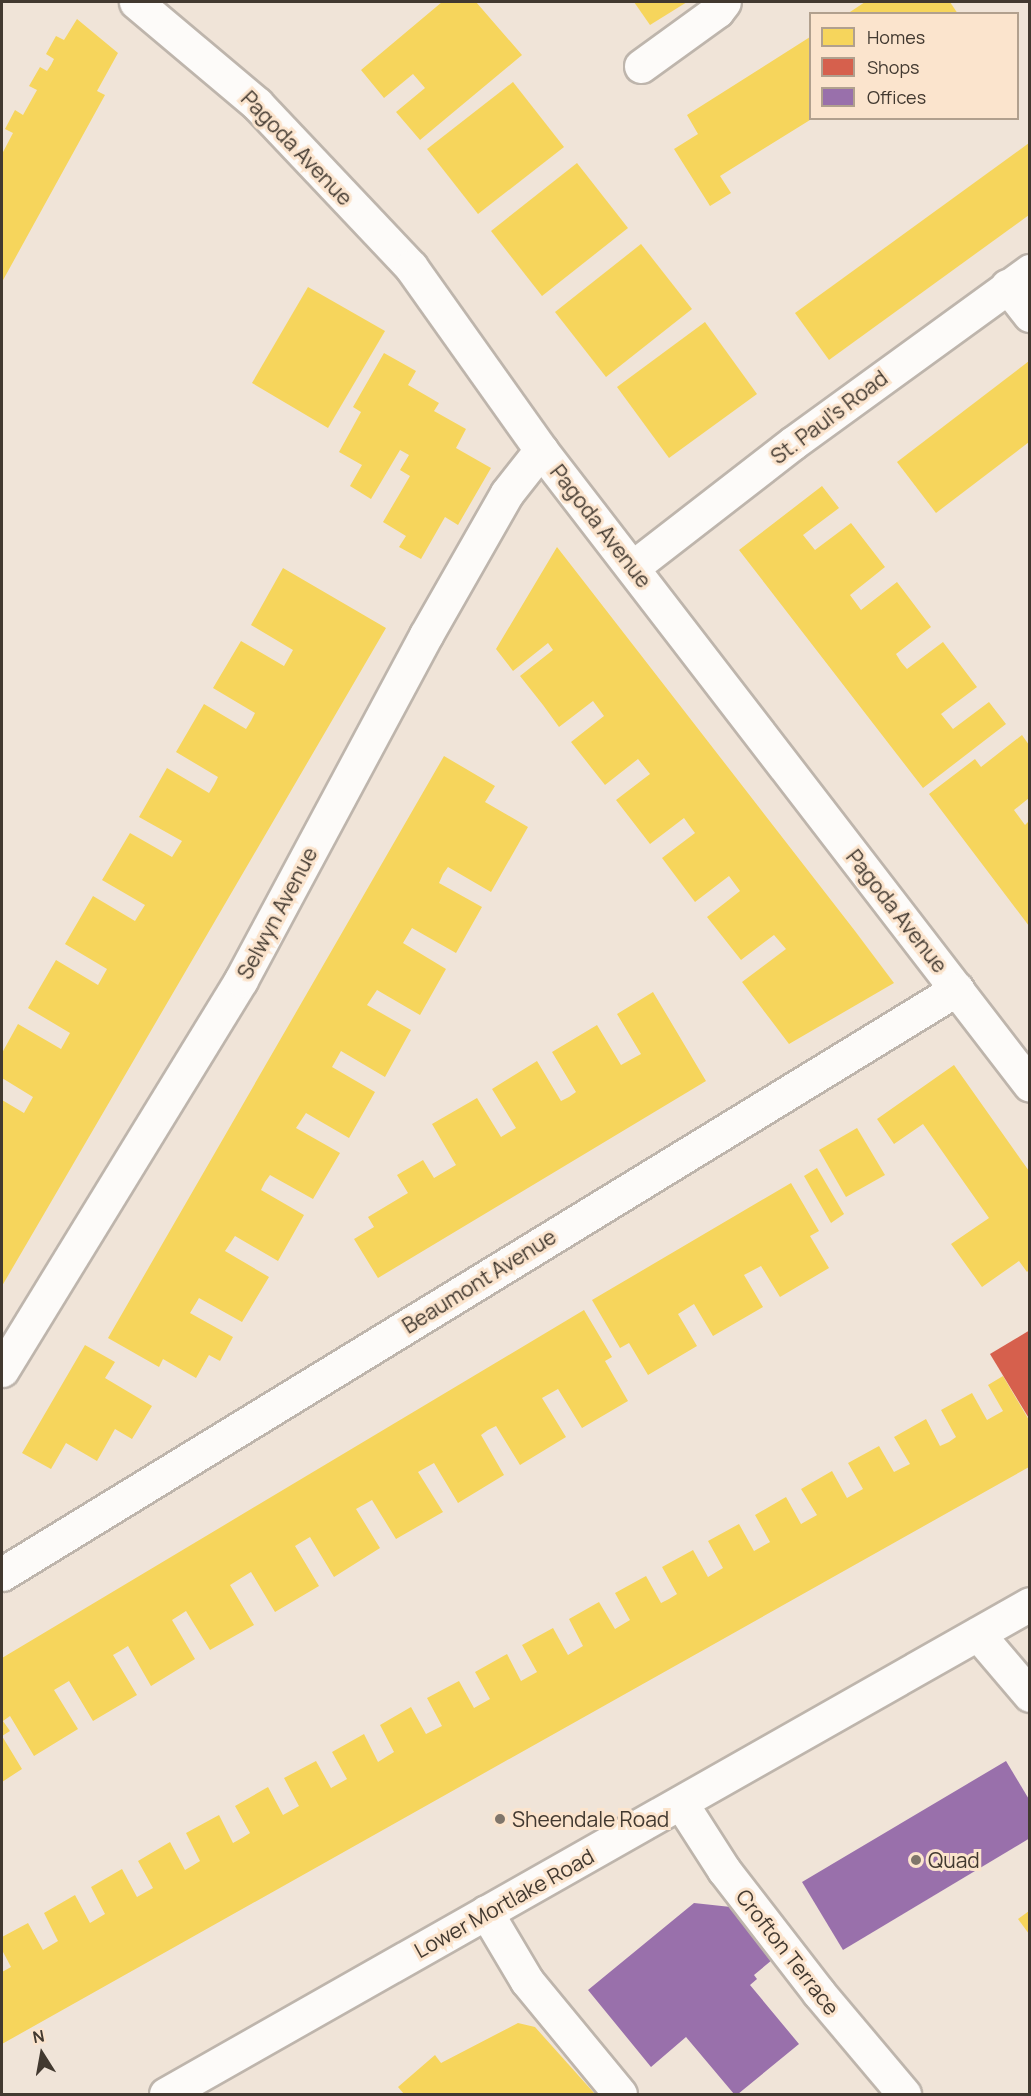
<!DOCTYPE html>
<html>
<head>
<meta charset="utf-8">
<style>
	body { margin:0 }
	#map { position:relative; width:1031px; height:2096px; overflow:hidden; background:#f0e4d8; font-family:Manrope,sans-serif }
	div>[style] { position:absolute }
	.homes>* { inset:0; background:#f6d55c }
	.shops>* { inset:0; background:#d6604d }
	.offices>* { inset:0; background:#9970ab }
	.roads { filter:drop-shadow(2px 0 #beb5ac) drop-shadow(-2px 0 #beb5ac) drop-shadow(0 2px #beb5ac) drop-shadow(0 -2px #beb5ac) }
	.minor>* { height:33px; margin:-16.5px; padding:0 16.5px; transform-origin:16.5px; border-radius:16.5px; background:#fdfbf9 }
	.trunk>* { height:33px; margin:-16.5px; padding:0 16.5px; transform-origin:16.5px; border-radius:16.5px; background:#fdfbf9 }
	.dots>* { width:16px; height:16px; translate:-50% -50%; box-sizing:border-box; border:3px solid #fbe4cd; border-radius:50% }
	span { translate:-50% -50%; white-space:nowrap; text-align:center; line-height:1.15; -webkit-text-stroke:6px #fbe4cd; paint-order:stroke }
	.street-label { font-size:21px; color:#423930 }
	.poi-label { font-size:21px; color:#423930 }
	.left { translate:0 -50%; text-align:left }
	.frame { position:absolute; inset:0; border:3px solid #423930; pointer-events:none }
	.legend { position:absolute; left:809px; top:12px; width:210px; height:108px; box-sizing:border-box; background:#fbe4cd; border:2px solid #b1a08e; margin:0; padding:8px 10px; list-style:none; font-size:18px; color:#423930 }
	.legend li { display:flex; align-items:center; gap:12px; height:30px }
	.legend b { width:30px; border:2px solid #b1a08e }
	.north { position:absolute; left:12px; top:2024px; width:60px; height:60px; -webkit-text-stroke:4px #fbe4cd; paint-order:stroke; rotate:349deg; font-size:16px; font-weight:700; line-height:24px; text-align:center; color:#423930 }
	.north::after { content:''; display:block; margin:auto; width:21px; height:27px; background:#423930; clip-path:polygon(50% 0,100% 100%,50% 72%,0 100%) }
</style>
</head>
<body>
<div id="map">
	<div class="homes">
		<i style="clip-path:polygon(442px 2px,476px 2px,522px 55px,420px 140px,396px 112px,425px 88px,413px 74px,384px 98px,361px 70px)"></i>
		<i style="clip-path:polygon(634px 2px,687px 2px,650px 25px)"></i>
		<i style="clip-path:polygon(865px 2px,950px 2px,958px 14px,847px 14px)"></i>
		<i style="clip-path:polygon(77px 19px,118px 53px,97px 91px,105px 95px,2px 282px,2px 154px,13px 133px,5px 129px,15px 110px,23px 115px,37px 90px,29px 86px,40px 67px,47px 71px,51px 65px,54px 59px,46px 54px,56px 36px,64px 40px)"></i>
		<i style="clip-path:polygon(810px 37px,810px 120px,720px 176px,731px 193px,710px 206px,674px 149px,698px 134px,687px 115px)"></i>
		<i style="clip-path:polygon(513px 82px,564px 147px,478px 214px,427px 149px)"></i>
		<i style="clip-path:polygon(1029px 143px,1029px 215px,829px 360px,795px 313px)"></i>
		<i style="clip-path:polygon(577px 163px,628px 228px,542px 296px,491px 231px)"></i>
		<i style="clip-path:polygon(641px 244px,692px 309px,606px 377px,555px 312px)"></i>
		<i style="clip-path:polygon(308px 287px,385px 331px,328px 428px,252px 383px)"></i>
		<i style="clip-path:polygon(705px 322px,757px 394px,669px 458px,617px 387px)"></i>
		<i style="clip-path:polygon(384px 353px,416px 371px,408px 385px,439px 403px,434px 411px,466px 429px,456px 448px,491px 468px,458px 525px,445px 517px,421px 559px,399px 547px,406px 536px,383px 522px,410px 476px,400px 470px,409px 455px,400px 450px,371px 499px,350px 486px,362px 465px,339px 452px,361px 412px,353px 407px)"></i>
		<i style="clip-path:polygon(1029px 361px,1029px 442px,936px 513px,897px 462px)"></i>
		<i style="clip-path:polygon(822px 486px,839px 508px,803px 535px,815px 550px,851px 523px,885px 567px,850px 595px,861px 610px,897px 582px,931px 627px,896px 654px,901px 662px,907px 669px,943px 642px,977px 687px,941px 714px,953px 729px,989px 702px,1006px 724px,923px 788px,739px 550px)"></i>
		<i style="clip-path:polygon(557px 547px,855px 931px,894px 983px,789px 1044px,742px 982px,786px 949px,774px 935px,741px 960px,707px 917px,740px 891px,729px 876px,695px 902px,662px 858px,695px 833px,689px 825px,684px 818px,650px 844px,616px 800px,650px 774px,638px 759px,605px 785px,571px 742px,604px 716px,593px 701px,559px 727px,543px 705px,520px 676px,553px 650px,548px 643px,513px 671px,496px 649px)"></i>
		<i style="clip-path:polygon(283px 568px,386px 628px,2px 1286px,2px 1100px,24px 1113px,33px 1097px,2px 1078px,2px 1053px,18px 1024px,61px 1049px,70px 1033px,28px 1008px,56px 960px,98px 985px,107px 969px,65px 944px,93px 896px,135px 921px,145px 905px,102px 880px,130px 833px,172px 857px,182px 841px,139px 817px,167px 768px,209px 793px,214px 785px,218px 777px,176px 752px,204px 704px,246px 729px,251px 721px,255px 713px,213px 688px,241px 641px,284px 666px,293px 650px,251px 625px)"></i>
		<i style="clip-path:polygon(1022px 735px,1029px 745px,1029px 798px,1014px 810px,1025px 825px,1029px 821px,1029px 926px,929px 794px,975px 759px,981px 767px)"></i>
		<i style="clip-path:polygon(444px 756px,495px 786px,485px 802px,528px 827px,491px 892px,448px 867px,443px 874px,439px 883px,482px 907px,456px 953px,412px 928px,403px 943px,446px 969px,420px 1015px,377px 990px,367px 1005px,411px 1030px,385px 1077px,341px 1051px,332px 1067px,375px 1092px,349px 1138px,306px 1113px,296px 1128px,340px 1153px,313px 1199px,270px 1175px,265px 1182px,261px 1190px,304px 1215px,278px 1261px,235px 1236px,225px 1251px,269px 1277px,242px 1322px,199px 1298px,190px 1313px,233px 1337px,220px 1361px,209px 1355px,196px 1378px,163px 1359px,159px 1367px,108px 1338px)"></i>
		<i style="clip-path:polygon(653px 992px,706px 1081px,378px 1278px,354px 1239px,374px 1227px,368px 1217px,408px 1193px,397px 1175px,423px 1160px,434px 1178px,456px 1165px,432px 1124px,477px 1098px,501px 1137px,516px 1128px,492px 1089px,537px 1061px,561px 1101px,569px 1097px,576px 1092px,552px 1052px,597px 1025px,621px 1065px,641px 1054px,617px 1014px)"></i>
		<i style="clip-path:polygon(954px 1065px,1029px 1171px,1029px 1270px,1027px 1272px,1019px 1261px,982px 1287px,951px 1244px,989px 1218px,923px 1124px,894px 1144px,877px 1119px)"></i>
		<i style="clip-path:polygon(857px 1128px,885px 1175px,846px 1197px,819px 1150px)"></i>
		<i style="clip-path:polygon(817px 1168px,844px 1214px,831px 1223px,804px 1176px)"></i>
		<i style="clip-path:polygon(791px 1183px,819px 1231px,810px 1236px,829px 1268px,780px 1297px,761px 1266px,744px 1275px,763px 1307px,713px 1336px,694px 1304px,678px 1314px,697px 1346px,648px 1375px,629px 1343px,620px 1348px,592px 1300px)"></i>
		<i style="clip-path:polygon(584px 1310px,612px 1357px,605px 1361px,628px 1401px,582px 1428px,558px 1389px,542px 1398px,566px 1437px,520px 1465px,496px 1426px,488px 1430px,481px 1435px,504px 1475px,458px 1503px,434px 1463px,418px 1472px,443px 1512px,396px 1539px,372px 1500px,356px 1509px,380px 1548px,334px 1577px,310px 1537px,295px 1546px,319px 1586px,275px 1612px,251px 1572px,230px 1585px,254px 1625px,210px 1650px,186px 1611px,172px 1620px,195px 1659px,151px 1686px,128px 1646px,120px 1651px,113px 1655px,137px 1695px,93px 1721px,69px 1681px,54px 1690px,78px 1729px,34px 1756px,10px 1716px,3px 1721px,10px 1731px,2px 1736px,22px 1769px,2px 1782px,2px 1658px)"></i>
		<i style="clip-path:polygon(85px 1345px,115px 1362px,105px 1378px,152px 1406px,132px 1439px,115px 1429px,97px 1461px,66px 1443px,51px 1469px,22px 1453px)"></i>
		<i style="clip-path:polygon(1003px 1376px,1029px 1420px,1029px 1467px,2px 2044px,2px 1972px,11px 1967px,2px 1950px,2px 1937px,28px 1923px,43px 1950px,58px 1941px,44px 1913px,75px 1895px,90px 1923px,105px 1914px,91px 1887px,122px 1869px,137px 1897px,153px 1888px,138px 1861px,170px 1842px,185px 1870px,192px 1866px,200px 1861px,186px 1833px,219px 1815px,233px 1843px,242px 1838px,250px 1833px,235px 1806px,268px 1787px,283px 1815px,299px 1806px,284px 1778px,316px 1761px,331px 1788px,347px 1779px,332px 1752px,364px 1734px,378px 1762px,394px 1752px,380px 1725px,411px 1707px,426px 1734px,442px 1726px,427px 1698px,459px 1681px,474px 1708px,490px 1699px,475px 1672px,507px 1654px,521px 1681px,537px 1672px,522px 1645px,553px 1628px,568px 1655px,583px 1646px,569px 1619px,599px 1602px,615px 1629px,630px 1620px,615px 1593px,646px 1576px,661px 1603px,669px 1599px,677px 1594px,662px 1567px,693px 1550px,708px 1577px,723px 1568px,708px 1541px,739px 1524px,754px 1551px,770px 1542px,755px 1515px,786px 1497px,801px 1524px,817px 1515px,801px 1489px,832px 1471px,847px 1498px,863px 1489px,848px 1463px,879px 1446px,894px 1472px,910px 1464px,894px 1437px,926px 1419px,940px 1446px,949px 1442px,956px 1437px,941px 1410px,972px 1393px,987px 1420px,1003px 1411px,988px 1385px)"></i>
		<i style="clip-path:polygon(1029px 1911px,1029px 1934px,1018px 1919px)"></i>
		<i style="clip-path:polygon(518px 2023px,535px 2027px,595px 2094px,404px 2094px,398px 2087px,435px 2055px,441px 2063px)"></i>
	</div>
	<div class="shops">
		<i style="clip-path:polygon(1030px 1330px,1030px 1420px,990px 1354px)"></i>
	</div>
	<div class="offices">
		<i style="clip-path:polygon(1006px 1761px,1030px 1801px,1030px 1838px,843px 1950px,802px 1882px)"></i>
		<i style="clip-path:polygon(694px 1903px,740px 1908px,778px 1955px,754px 1975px,757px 1979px,750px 1985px,799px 2044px,738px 2094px,734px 2094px,686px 2037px,651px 2067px,588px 1990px)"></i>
	</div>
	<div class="roads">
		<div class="minor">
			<i style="left:136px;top:2px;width:158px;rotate:40.1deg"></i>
			<i style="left:257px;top:104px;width:224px;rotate:46.6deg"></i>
			<i style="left:411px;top:267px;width:224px;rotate:54.6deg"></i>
			<i style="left:541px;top:450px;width:801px;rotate:52.4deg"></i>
			<i style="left:641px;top:66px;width:94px;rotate:-35.9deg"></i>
			<i style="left:717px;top:11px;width:11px;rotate:-52deg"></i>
			<i style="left:1007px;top:286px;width:37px;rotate:52deg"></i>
			<i style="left:633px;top:567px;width:202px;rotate:-37.8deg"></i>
			<i style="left:793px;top:443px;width:293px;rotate:-36deg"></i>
			<i style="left:2px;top:1370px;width:457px;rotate:-58.5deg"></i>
			<i style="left:241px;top:980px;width:391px;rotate:-61.8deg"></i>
			<i style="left:426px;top:635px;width:163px;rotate:-60.3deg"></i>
			<i style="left:507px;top:493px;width:55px;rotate:-51.7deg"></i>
			<i style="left:2px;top:1574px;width:1120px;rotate:-31.49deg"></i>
			<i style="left:978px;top:1634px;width:80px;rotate:49.6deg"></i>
			<i style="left:681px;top:1803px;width:80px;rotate:57.3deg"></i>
			<i style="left:724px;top:1870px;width:155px;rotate:52.3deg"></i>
			<i style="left:819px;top:1993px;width:132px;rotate:49.9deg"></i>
			<i style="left:486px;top:1912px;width:80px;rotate:59.3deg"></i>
			<i style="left:527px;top:1981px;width:146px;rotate:50.5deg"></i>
		</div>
		<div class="trunk">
			<i style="left:166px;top:2094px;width:993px;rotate:-29.56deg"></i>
		</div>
	</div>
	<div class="dots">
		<i style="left:500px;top:1819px;background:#7f756b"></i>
		<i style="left:916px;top:1860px;background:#7f756b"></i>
	</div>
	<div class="street-label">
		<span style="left:297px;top:148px;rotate:46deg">Pagoda Avenue</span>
		<span style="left:829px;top:417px;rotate:-37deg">St. Paul’s Road</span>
		<span style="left:601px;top:526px;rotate:52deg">Pagoda Avenue</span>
		<span style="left:897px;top:911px;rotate:52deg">Pagoda Avenue</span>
		<span style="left:277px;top:913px;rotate:-62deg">Selwyn Avenue</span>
		<span style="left:479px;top:1281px;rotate:-32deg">Beaumont Avenue</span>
		<span style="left:504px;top:1903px;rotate:-29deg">Lower Mortlake Road</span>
		<span style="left:788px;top:1952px;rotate:52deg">Crofton Terrace</span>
	</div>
	<div class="poi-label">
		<span class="left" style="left:512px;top:1819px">Sheendale Road</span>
		<span class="left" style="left:928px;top:1860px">Quad</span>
	</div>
	<div class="frame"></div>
	<ul class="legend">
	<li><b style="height:16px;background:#f6d55c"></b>Homes</li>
	<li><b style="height:16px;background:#d6604d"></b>Shops</li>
	<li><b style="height:16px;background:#9970ab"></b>Offices</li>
	</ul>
	<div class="north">N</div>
</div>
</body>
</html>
